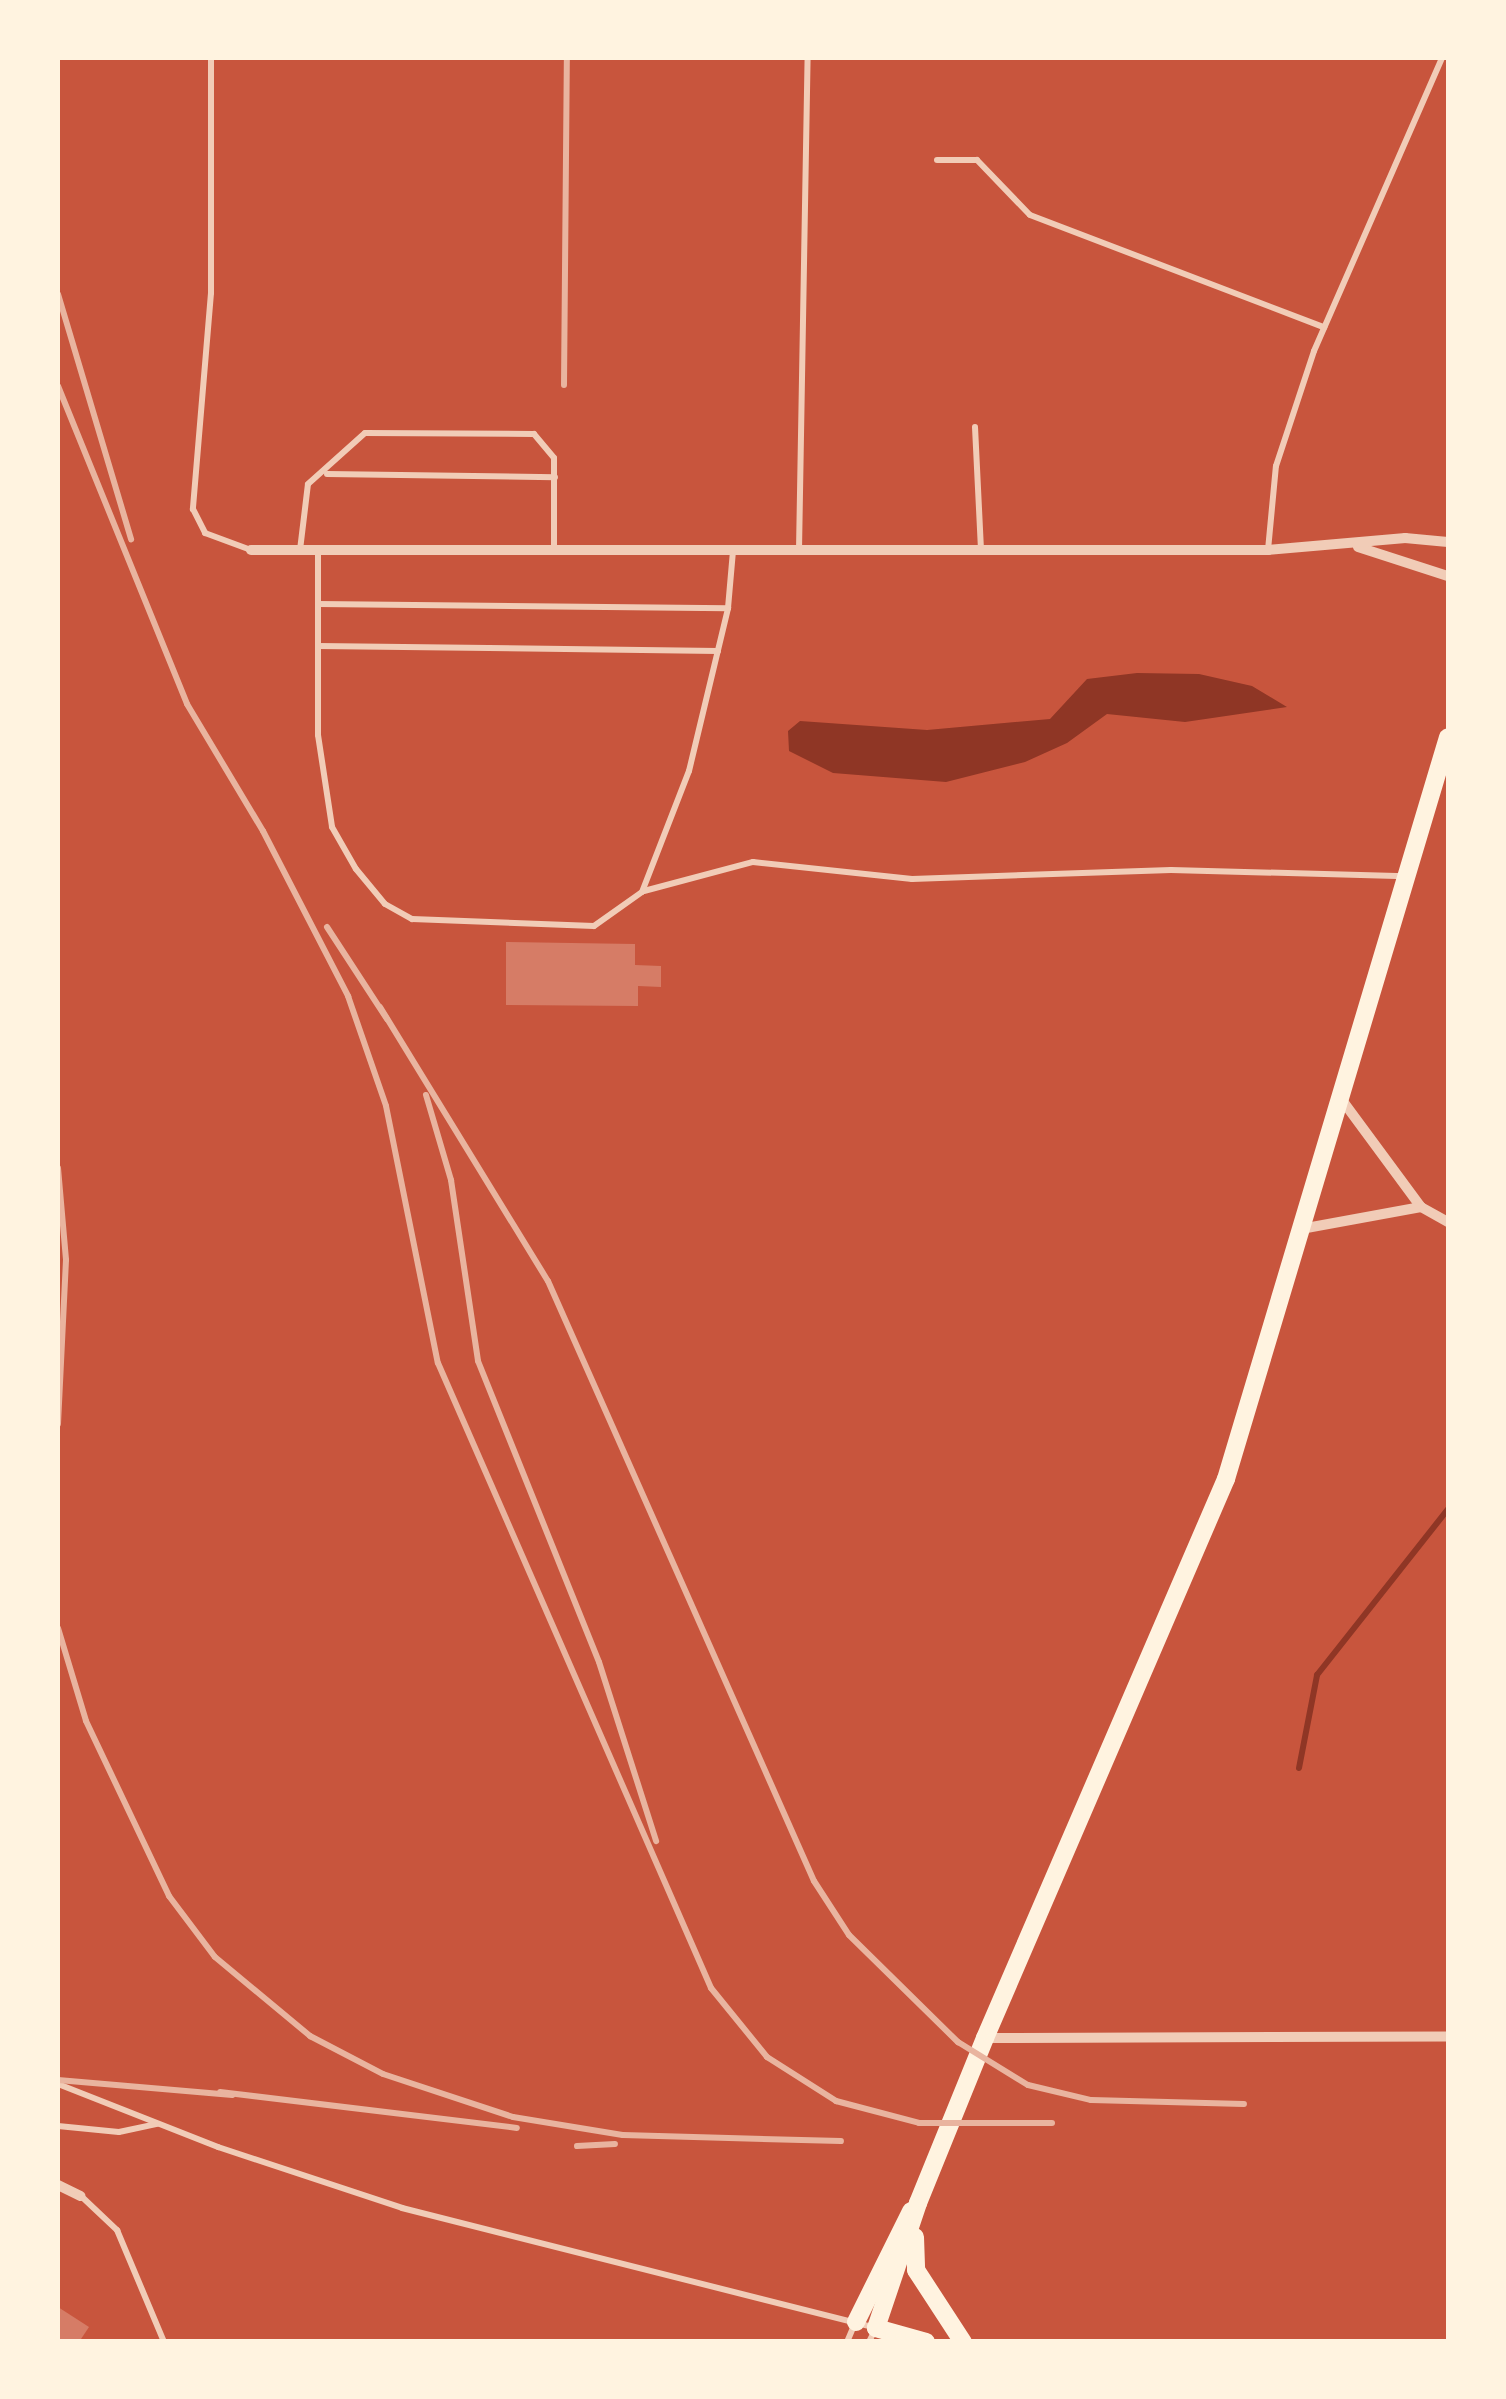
<!DOCTYPE html>
<html>
<head>
<meta charset="utf-8">
<style>
	body { margin:0 }
	#map { position:relative; width:1506px; height:2399px; overflow:hidden; background:#c8553d; font-family:"Varela Round",sans-serif }
	div>[style] { position:absolute }
	.water>* { inset:0; background:#8f3625 }
	.stream>* { height:6px; margin:-3px; padding:0 3px; transform-origin:3px; border-radius:3px; background:#8f3625 }
	.building>* { inset:0; background:#d67c66 }
	.service>* { height:6px; margin:-3px; padding:0 3px; transform-origin:3px; border-radius:3px; background:#f1ccb7 }
	.minor>* { height:10px; margin:-5px; padding:0 5px; transform-origin:5px; border-radius:5px; background:#f1ccb7 }
	.secondary>* { height:18px; margin:-9px; padding:0 9px; transform-origin:9px; border-radius:9px; background:#fff3e0 }
	.rail>* { height:6px; margin:-3px; padding:0 3px; transform-origin:3px; border-radius:3px; background:#e9b49f }
	span { translate:-50% -50%; white-space:nowrap; text-align:center; line-height:1.15; -webkit-text-stroke:8px #fff3e0; paint-order:stroke }
	.frame { position:absolute; inset:0; border:60px solid #fff3e0; pointer-events:none }
</style>
</head>
<body>
<div id="map">
	<div class="water">
		<i style="clip-path:polygon(1137px 673px,1199px 674px,1252px 686px,1287px 707px,1185px 722px,1107px 714px,1067px 743px,1025px 762px,946px 782px,833px 773px,789px 751px,788px 731px,800px 721px,927px 730px,1050px 719px,1087px 679px)"></i>
	</div>
	<div class="stream">
		<i style="left:1299px;top:1768px;width:95px;rotate:-79deg"></i>
		<i style="left:1317px;top:1675px;width:211px;rotate:-51.7deg"></i>
	</div>
	<div class="building">
		<i style="clip-path:polygon(506px 942px,635px 944px,635px 965px,661px 966px,661px 987px,638px 986px,638px 1006px,506px 1005px)"></i>
		<i style="clip-path:polygon(58px 2307px,89px 2327px,79px 2342px,58px 2342px)"></i>
	</div>
	<div class="service">
		<i style="left:211px;top:58px;width:235px;rotate:90deg"></i>
		<i style="left:211px;top:293px;width:217px;rotate:94.8deg"></i>
		<i style="left:193px;top:509px;width:27px;rotate:63deg"></i>
		<i style="left:205px;top:533px;width:49px;rotate:20.3deg"></i>
		<i style="left:937px;top:160px;width:40px"></i>
		<i style="left:977px;top:160px;width:76px;rotate:46.1deg"></i>
		<i style="left:1030px;top:215px;width:315px;rotate:20.9deg"></i>
		<i style="left:975px;top:427px;width:123px;rotate:87.2deg"></i>
		<i style="left:327px;top:474px;width:228px;rotate:0.8deg"></i>
		<i style="left:300px;top:550px;width:66px;rotate:-83.1deg"></i>
		<i style="left:308px;top:484px;width:76px;rotate:-41.8deg"></i>
		<i style="left:365px;top:433px;width:169px;rotate:0.3deg"></i>
		<i style="left:534px;top:434px;width:31px;rotate:50deg"></i>
		<i style="left:554px;top:458px;width:92px;rotate:90deg"></i>
		<i style="left:799px;top:550px;width:492px;rotate:-89deg"></i>
		<i style="left:1268px;top:550px;width:84px;rotate:-84.6deg"></i>
		<i style="left:1276px;top:466px;width:121px;rotate:-71.7deg"></i>
		<i style="left:1314px;top:351px;width:320px;rotate:-66.4deg"></i>
		<i style="left:318px;top:551px;width:184px;rotate:90deg"></i>
		<i style="left:318px;top:735px;width:93px;rotate:81.3deg"></i>
		<i style="left:332px;top:827px;width:48px;rotate:60.3deg"></i>
		<i style="left:356px;top:869px;width:45px;rotate:50.4deg"></i>
		<i style="left:385px;top:904px;width:31px;rotate:29deg"></i>
		<i style="left:412px;top:919px;width:182px;rotate:2.2deg"></i>
		<i style="left:594px;top:926px;width:59px;rotate:-35.3deg"></i>
		<i style="left:642px;top:892px;width:130px;rotate:-68.8deg"></i>
		<i style="left:689px;top:771px;width:168px;rotate:-76.5deg"></i>
		<i style="left:728px;top:608px;width:57px;rotate:-85deg"></i>
		<i style="left:318px;top:604px;width:410px;rotate:0.6deg"></i>
		<i style="left:318px;top:646px;width:400px;rotate:0.7deg"></i>
		<i style="left:644px;top:891px;width:113px;rotate:-14.9deg"></i>
		<i style="left:753px;top:862px;width:160px;rotate:6.1deg"></i>
		<i style="left:912px;top:879px;width:259px;rotate:-2deg"></i>
		<i style="left:1171px;top:870px;width:235px;rotate:1.5deg"></i>
		<i style="left:58px;top:2084px;width:172px;rotate:21.5deg"></i>
		<i style="left:218px;top:2147px;width:194px;rotate:18.3deg"></i>
		<i style="left:402px;top:2208px;width:489px;rotate:14.2deg"></i>
		<i style="left:876px;top:2328px;width:16px;rotate:117deg"></i>
		<i style="left:58px;top:2126px;width:61px;rotate:5.6deg"></i>
		<i style="left:119px;top:2132px;width:39px;rotate:-12deg"></i>
		<i style="left:81px;top:2196px;width:50px;rotate:43.4deg"></i>
		<i style="left:117px;top:2230px;width:121px;rotate:67.2deg"></i>
		<i style="left:847px;top:2342px;width:21px;rotate:-67deg"></i>
	</div>
	<div class="minor">
		<i style="left:1358px;top:547px;width:95px;rotate:17.9deg"></i>
		<i style="left:251px;top:550px;width:1017px"></i>
		<i style="left:1268px;top:550px;width:138px;rotate:-5deg"></i>
		<i style="left:1405px;top:538px;width:43px;rotate:5.3deg"></i>
		<i style="left:1342px;top:1100px;width:133px;rotate:53.6deg"></i>
		<i style="left:1421px;top:1207px;width:31px;rotate:29deg"></i>
		<i style="left:1301px;top:1229px;width:122px;rotate:-10.4deg"></i>
		<i style="left:985px;top:2038px;width:463px;rotate:-0.2deg"></i>
		<i style="left:58px;top:2185px;width:25px;rotate:26deg"></i>
	</div>
	<div class="secondary">
		<i style="left:915px;top:2237px;width:33px;rotate:88deg"></i>
		<i style="left:916px;top:2270px;width:86px;rotate:56.9deg"></i>
		<i style="left:856px;top:2322px;width:124px;rotate:-63.6deg"></i>
		<i style="left:926px;top:2342px;width:52px;rotate:-164.4deg"></i>
		<i style="left:876px;top:2328px;width:132px;rotate:-71.4deg"></i>
		<i style="left:918px;top:2203px;width:178px;rotate:-67.9deg"></i>
		<i style="left:985px;top:2038px;width:609px;rotate:-66.68deg"></i>
		<i style="left:1226px;top:1479px;width:774px;rotate:-73.34deg"></i>
	</div>
	<div class="rail">
		<i style="left:58px;top:294px;width:256px;rotate:73.4deg"></i>
		<i style="left:564px;top:385px;width:327px;rotate:-89.5deg"></i>
		<i style="left:58px;top:386px;width:343px;rotate:67.9deg"></i>
		<i style="left:187px;top:704px;width:148px;rotate:59.1deg"></i>
		<i style="left:263px;top:831px;width:186px;rotate:62.7deg"></i>
		<i style="left:348px;top:996px;width:116px;rotate:70.9deg"></i>
		<i style="left:386px;top:1106px;width:262px;rotate:78.6deg"></i>
		<i style="left:438px;top:1363px;width:682px;rotate:66.4deg"></i>
		<i style="left:711px;top:1988px;width:89px;rotate:50.9deg"></i>
		<i style="left:767px;top:2057px;width:82px;rotate:32.5deg"></i>
		<i style="left:836px;top:2101px;width:86px;rotate:14.8deg"></i>
		<i style="left:919px;top:2123px;width:133px"></i>
		<i style="left:327px;top:927px;width:110px;rotate:56.9deg"></i>
		<i style="left:380px;top:1007px;width:321px;rotate:58.5deg"></i>
		<i style="left:548px;top:1281px;width:656px;rotate:66.09deg"></i>
		<i style="left:814px;top:1881px;width:64px;rotate:57.1deg"></i>
		<i style="left:849px;top:1935px;width:153px;rotate:44.5deg"></i>
		<i style="left:958px;top:2042px;width:82px;rotate:31.6deg"></i>
		<i style="left:1028px;top:2085px;width:65px;rotate:13.4deg"></i>
		<i style="left:1091px;top:2100px;width:153px;rotate:1.5deg"></i>
		<i style="left:426px;top:1095px;width:89px;rotate:73.6deg"></i>
		<i style="left:451px;top:1180px;width:183px;rotate:81.5deg"></i>
		<i style="left:478px;top:1361px;width:324px;rotate:68.1deg"></i>
		<i style="left:599px;top:1662px;width:188px;rotate:72.3deg"></i>
		<i style="left:58px;top:1168px;width:92px;rotate:85deg"></i>
		<i style="left:66px;top:1260px;width:164px;rotate:92.8deg"></i>
		<i style="left:58px;top:1628px;width:97px;rotate:73.2deg"></i>
		<i style="left:86px;top:1721px;width:194px;rotate:64.6deg"></i>
		<i style="left:169px;top:1896px;width:76px;rotate:53deg"></i>
		<i style="left:215px;top:1957px;width:124px;rotate:39.7deg"></i>
		<i style="left:310px;top:2036px;width:82px;rotate:27.5deg"></i>
		<i style="left:383px;top:2074px;width:137px;rotate:18.3deg"></i>
		<i style="left:513px;top:2117px;width:111px;rotate:9.3deg"></i>
		<i style="left:623px;top:2135px;width:218px;rotate:1.6deg"></i>
		<i style="left:58px;top:2080px;width:175px;rotate:4.9deg"></i>
		<i style="left:220px;top:2092px;width:299px;rotate:6.9deg"></i>
		<i style="left:577px;top:2146px;width:38px;rotate:-3deg"></i>
	</div>
	<div class="frame"></div>
</div>
</body>
</html>
